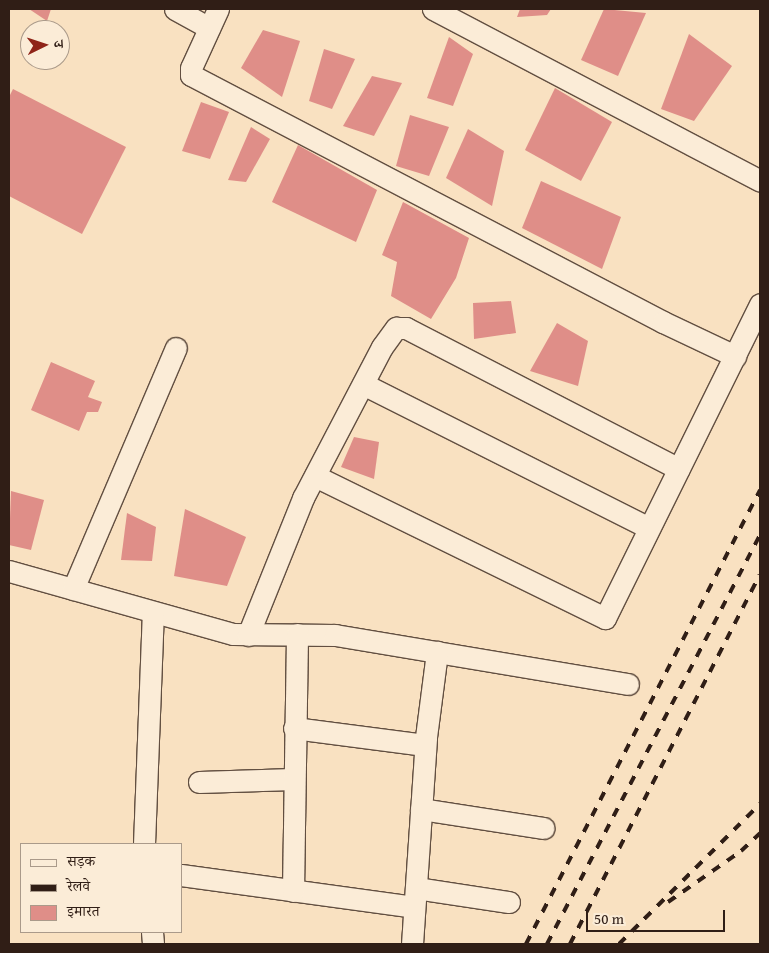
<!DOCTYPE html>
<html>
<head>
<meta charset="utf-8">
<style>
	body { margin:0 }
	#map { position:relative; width:769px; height:953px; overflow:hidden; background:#f9e1c1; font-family:"Gentium Book Plus","Noto Serif Devanagari",serif }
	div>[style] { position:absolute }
	.building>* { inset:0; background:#df8e88 }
	.roads { filter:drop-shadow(1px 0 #624f41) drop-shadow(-1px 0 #624f41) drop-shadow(0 1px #624f41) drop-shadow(0 -1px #624f41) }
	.minor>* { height:21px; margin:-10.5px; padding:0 10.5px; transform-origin:10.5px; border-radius:10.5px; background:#fbecd7 }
	.rail>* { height:4px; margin-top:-2px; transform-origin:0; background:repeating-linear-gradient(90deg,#301e16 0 9px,transparent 0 18px) }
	span { translate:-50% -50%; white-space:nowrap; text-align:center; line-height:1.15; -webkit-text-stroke:4px #fbecd7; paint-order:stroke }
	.frame { position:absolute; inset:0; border:10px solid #301e16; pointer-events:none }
	.legend { position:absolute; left:20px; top:843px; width:162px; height:90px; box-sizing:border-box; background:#fbecd7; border:1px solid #aa9a8a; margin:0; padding:6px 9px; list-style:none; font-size:15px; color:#301e16 }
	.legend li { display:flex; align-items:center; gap:10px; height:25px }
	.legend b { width:25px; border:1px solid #aa9a8a }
	.north { position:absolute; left:20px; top:20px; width:50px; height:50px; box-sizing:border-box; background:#fbecd7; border:1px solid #aa9a8a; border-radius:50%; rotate:86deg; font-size:14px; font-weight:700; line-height:20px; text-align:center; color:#301e16 }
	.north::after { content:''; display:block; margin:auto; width:18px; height:22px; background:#8f2418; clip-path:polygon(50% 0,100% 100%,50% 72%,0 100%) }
	.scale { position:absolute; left:586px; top:910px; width:139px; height:22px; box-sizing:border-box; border:2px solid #301e16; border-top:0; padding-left:6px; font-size:15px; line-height:18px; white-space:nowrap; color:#301e16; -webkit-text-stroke:4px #fbecd7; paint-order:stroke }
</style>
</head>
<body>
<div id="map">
	<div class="building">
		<i style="clip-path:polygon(29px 9px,51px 9px,47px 21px)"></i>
		<i style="clip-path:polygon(520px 9px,551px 9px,547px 15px,517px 17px)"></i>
		<i style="clip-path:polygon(604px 9px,646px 13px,618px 76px,581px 60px)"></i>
		<i style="clip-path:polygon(263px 30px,300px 41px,282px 97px,241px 68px)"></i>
		<i style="clip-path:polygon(689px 34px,732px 66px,694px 121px,661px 109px)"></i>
		<i style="clip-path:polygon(449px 37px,473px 54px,453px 106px,427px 98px)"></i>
		<i style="clip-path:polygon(324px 49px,355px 59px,332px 109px,309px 101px)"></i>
		<i style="clip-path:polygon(372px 76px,402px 83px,374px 136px,343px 126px)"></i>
		<i style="clip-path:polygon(555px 88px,612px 122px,581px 181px,525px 150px)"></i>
		<i style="clip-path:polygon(13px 89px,126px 147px,82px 234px,9px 196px,9px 97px)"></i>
		<i style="clip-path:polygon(201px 102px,229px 112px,210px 159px,182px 151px)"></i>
		<i style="clip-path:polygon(410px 115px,449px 127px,429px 176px,396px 166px)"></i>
		<i style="clip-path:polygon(251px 127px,270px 139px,246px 182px,228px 180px)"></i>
		<i style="clip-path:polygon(468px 129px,504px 151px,492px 206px,446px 178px)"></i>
		<i style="clip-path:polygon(298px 145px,377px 190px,356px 242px,272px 202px)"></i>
		<i style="clip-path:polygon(541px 181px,621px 217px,602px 269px,522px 228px)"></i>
		<i style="clip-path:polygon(403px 202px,469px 238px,456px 278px,431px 319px,391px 296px,397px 262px,382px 255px)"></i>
		<i style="clip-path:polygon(511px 301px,516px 333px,474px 339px,473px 303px)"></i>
		<i style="clip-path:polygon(557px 323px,588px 341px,578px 386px,530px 371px)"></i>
		<i style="clip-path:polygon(51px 362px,95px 381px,88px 397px,102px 402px,98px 412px,87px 412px,79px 431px,31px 410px)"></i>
		<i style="clip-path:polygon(354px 437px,379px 442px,374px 479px,341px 467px)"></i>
		<i style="clip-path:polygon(11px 491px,44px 500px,31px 550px,9px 545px)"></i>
		<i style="clip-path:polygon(185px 509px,246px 537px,227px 586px,174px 576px)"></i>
		<i style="clip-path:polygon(127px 513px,156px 527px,152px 561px,121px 560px)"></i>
	</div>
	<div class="roads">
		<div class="minor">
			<i style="left:175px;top:9px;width:39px;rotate:29deg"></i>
			<i style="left:218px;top:9px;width:65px;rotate:114.6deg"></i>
			<i style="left:191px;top:68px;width:7px;rotate:90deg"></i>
			<i style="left:191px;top:75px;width:533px;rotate:27.62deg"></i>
			<i style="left:663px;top:322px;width:80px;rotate:25.3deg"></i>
			<i style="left:433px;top:9px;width:369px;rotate:27.7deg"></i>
			<i style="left:363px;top:384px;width:320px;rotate:26.7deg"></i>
			<i style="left:315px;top:476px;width:323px;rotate:26.1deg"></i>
			<i style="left:605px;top:618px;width:350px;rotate:-63.7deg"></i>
			<i style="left:9px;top:571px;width:233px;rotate:15.7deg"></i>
			<i style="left:233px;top:634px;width:102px;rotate:0.6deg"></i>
			<i style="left:335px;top:635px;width:297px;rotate:9.5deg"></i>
			<i style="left:73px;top:589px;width:262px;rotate:-66.9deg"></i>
			<i style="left:248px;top:635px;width:148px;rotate:-68.1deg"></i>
			<i style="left:303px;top:498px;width:170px;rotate:-62.4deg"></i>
			<i style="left:382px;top:347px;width:24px;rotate:-54deg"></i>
			<i style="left:396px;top:328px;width:10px"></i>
			<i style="left:406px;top:328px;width:307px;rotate:27.3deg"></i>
			<i style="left:294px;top:728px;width:132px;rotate:7.4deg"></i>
			<i style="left:199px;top:782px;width:94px;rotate:-1.8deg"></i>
			<i style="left:421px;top:809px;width:124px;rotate:8.8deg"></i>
			<i style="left:144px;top:844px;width:232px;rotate:-87.8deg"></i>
			<i style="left:181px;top:875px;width:235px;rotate:7.8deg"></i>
			<i style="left:416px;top:888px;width:94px;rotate:8.6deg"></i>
			<i style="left:293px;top:891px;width:257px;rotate:-89.1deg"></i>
			<i style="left:152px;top:932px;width:12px;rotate:85deg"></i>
			<i style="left:412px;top:944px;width:207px;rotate:-86.1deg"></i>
			<i style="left:426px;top:737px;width:86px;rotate:-82.6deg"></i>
		</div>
	</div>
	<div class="rail">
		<i style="left:668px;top:902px;width:89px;rotate:-34.9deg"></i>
		<i style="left:741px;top:851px;width:26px;rotate:-43deg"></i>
		<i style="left:526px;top:944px;width:511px;rotate:-62.73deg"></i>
		<i style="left:547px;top:944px;width:461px;rotate:-62.5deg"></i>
		<i style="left:570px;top:944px;width:415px;rotate:-62.8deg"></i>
		<i style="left:619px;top:944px;width:199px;rotate:-44.8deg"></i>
	</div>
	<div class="frame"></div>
	<ul class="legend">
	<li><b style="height:6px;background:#fbecd7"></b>सड़क</li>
	<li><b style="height:6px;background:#301e16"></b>रेलवे</li>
	<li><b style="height:14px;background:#df8e88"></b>इमारत</li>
	</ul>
	<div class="north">उ</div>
	<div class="scale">50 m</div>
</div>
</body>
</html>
